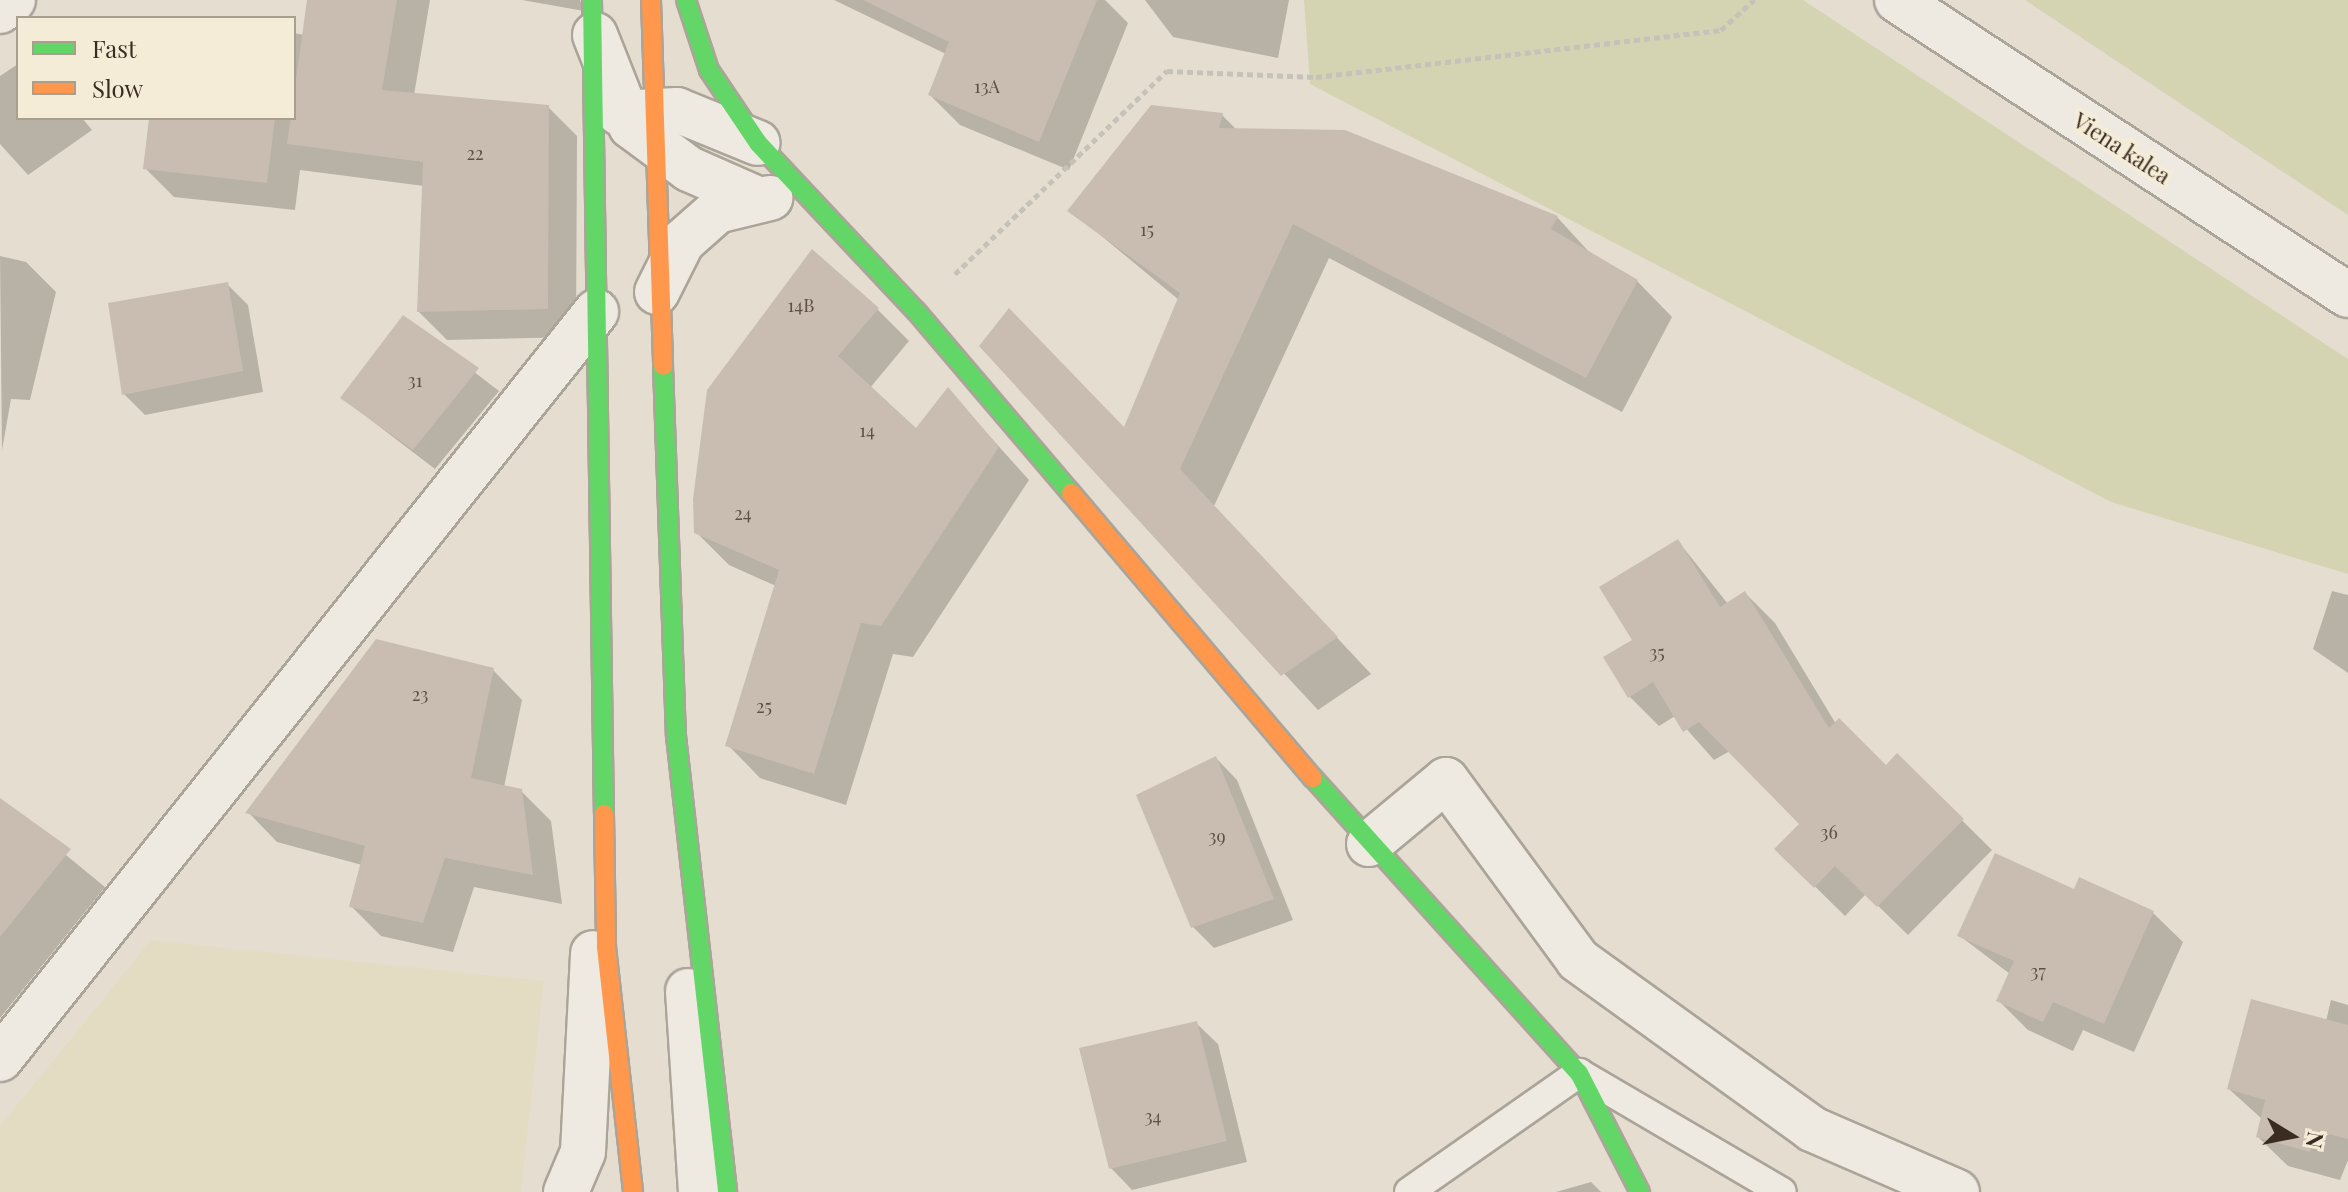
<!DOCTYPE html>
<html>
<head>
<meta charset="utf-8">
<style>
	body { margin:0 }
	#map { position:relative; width:2348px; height:1192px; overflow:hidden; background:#e5ded0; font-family:"Playfair Display",serif }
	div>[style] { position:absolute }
	.farmland>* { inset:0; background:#e4dcc2 }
	.green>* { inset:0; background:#d4d4b3 }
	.shadow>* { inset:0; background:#0003 }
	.building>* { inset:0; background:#c9bdb1 }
	.path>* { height:5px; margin-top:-2.5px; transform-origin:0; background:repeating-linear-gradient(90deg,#c6c1b9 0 6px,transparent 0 10px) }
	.roads { filter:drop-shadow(2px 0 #aba499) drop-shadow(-2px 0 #aba499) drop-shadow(0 2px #aba499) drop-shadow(0 -2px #aba499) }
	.lane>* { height:28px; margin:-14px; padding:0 14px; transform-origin:14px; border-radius:14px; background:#eeeae2 }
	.street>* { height:44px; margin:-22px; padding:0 22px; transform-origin:22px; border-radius:22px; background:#eeeae2 }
	.fast>* { height:18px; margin:-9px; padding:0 9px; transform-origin:9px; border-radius:9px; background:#63d668 }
	.slow>* { height:18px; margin:-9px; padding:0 9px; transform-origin:9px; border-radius:9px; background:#ff974d }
	span { translate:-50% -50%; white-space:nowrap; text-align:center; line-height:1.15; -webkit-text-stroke:8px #f5ecd8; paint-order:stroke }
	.number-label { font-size:18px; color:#5e5045 }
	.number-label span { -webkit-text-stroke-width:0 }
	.street-label { font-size:22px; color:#3a2c21 }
	.legend { position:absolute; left:16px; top:16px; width:280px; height:104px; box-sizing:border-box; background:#f5ecd8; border:2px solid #aa9f8f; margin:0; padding:10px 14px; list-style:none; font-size:24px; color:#3a2c21 }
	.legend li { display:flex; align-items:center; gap:16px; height:40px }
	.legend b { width:40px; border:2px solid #aa9f8f }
	.north { position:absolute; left:2252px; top:1096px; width:80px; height:80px; -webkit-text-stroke:6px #f5ecd8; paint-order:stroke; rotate:100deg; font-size:22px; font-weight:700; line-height:32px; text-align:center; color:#3a2c21 }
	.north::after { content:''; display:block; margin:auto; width:28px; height:36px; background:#3a2c21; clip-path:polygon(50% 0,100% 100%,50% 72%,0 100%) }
</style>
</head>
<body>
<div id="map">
	<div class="farmland">
		<i style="clip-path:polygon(151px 940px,544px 981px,521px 1192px,0 1192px,0 1126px)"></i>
	</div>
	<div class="green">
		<i style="clip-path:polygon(1304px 0,1803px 0,2348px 359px,2348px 574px,2111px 502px,1310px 84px)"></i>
		<i style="clip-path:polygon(2025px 0,2348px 0,2348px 215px,2193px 112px)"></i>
	</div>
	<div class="shadow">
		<i style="clip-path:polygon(309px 0,430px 0,414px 95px,548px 107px,577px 136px,576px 337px,447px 340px,419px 312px,424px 186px,300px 170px,295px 210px,174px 197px,145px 168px,151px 118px,294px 118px,294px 33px,304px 35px)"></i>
		<i style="clip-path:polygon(522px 0,580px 0,584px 11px)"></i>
		<i style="clip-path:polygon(834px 0,1105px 0,1128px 23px,1069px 170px,960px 125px,930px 95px,946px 54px)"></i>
		<i style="clip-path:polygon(1145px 0,1289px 0,1278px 58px,1173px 37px)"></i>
		<i style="clip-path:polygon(18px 64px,18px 118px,82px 118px,92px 130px,28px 175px,0 144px,0 76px)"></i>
		<i style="clip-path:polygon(1222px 115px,1237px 130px,1557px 217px,1591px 254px,1637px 281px,1672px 317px,1622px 412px,1329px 258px,1214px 506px,1371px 674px,1318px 710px,981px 346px,1125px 430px,1179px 300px,1070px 210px)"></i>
		<i style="clip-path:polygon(0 256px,26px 262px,56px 292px,30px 400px,11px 399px,2px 450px)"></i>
		<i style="clip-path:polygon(227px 284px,248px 305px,263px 392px,145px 415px,124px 394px)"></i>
		<i style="clip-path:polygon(877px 309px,909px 341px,870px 388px,916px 431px,948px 390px,1029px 480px,913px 657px,893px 654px,846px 805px,760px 778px,728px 745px,776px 586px,729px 565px,696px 532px,709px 391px)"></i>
		<i style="clip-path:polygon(404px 318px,499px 391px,435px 469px,342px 398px)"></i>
		<i style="clip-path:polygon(1678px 541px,1728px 604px,1745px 593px,1775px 623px,1836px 724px,1886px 768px,1897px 756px,1992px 850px,1908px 935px,1866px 894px,1845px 916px,1777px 849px,1802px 824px,1730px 751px,1714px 760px,1675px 716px,1659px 726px,1629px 696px,1635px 641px)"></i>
		<i style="clip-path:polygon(2332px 591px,2348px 595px,2348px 673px,2313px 649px)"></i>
		<i style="clip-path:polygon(493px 670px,522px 700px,504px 787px,521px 791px,551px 821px,562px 904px,474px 887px,453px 952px,381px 936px,351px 906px,362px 865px,277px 842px,248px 812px)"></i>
		<i style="clip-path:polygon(1216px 758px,1237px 780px,1293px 920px,1214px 948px,1193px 927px)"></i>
		<i style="clip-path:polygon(0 801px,105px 887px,0 1018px)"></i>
		<i style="clip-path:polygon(2075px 892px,2153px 913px,2183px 942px,2134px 1052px,2083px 1030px,2073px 1051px,2028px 1030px,1998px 1000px,2010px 974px,1960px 936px)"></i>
		<i style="clip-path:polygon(2331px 1000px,2348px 1005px,2348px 1160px,2340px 1180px,2288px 1166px,2258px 1137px,2262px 1119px,2229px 1089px,2326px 1021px)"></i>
		<i style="clip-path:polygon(1196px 1023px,1218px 1044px,1247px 1162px,1132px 1190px,1111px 1168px)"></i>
		<i style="clip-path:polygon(1591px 1182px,1601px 1192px,1556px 1192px)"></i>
	</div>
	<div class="building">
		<i style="clip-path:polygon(307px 0,397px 0,382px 90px,549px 105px,548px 309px,417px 312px,423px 162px,287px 144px)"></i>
		<i style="clip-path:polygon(863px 0,1097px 0,1039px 142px,928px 95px,949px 42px)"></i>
		<i style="clip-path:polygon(1151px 105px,1223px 113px,1219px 128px,1345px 130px,1558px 216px,1551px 229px,1638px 280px,1586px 378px,1293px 224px,1180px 469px,1338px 637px,1281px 676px,979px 346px,1009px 308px,1124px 427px,1180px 293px,1067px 211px)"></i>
		<i style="clip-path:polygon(149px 118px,275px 118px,267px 183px,143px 169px)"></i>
		<i style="clip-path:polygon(812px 249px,879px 308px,838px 356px,916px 428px,948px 387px,999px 447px,881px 626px,861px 623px,814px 774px,725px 746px,779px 570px,694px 533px,693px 499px,707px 390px)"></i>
		<i style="clip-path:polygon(228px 282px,243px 371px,122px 395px,108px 303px)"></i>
		<i style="clip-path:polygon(403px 315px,479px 368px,413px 450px,340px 398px)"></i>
		<i style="clip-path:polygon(1678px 539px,1720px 607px,1745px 591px,1829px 728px,1839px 718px,1886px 765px,1897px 753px,1964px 819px,1877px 907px,1835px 866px,1814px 888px,1774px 849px,1799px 824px,1699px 722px,1683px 732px,1653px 682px,1628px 698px,1603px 657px,1632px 640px,1599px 587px)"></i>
		<i style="clip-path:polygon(376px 639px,494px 668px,471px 778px,522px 789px,533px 875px,445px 858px,423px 923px,349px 907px,365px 846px,245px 813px)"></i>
		<i style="clip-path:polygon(1216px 756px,1274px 899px,1191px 928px,1136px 795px)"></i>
		<i style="clip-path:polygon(0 798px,71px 849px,0 937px)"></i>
		<i style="clip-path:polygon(1995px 853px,2074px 889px,2079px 877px,2154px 911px,2104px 1024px,2053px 1002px,2043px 1022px,1996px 1001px,2014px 961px,1957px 936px)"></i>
		<i style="clip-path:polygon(2251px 999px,2348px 1025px,2348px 1139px,2316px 1131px,2310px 1152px,2256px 1137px,2265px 1100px,2227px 1089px)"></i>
		<i style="clip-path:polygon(1197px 1021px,1227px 1141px,1109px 1169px,1079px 1048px)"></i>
	</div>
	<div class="path">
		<i style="left:955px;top:274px;width:294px;rotate:-43.8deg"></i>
		<i style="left:1167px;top:71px;width:149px;rotate:2.3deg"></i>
		<i style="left:1316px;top:77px;width:408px;rotate:-6.6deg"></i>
		<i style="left:1721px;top:30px;width:45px;rotate:-42.3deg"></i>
	</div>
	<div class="roads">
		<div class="lane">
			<i style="left:1409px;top:1192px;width:208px;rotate:-35deg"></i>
			<i style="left:1579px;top:1073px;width:235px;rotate:30.4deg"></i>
		</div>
		<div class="street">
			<i style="left:1897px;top:0;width:539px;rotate:33.19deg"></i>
			<i style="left:0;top:11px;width:17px;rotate:-40deg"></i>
			<i style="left:595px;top:35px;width:98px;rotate:68.4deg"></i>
			<i style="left:631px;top:126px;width:72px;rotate:36.6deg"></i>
			<i style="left:689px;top:169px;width:72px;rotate:23.7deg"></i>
			<i style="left:619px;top:113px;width:58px;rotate:-3deg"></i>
			<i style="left:677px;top:110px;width:87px;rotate:22.2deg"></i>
			<i style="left:657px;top:292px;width:56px;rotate:-63.4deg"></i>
			<i style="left:682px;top:242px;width:47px;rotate:-41.5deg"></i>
			<i style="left:717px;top:211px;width:55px;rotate:-13.8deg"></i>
			<i style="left:1369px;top:844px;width:100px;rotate:-39.7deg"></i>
			<i style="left:1446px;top:780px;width:223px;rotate:53.7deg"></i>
			<i style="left:1578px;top:960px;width:289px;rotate:35.8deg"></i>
			<i style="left:1812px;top:1129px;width:158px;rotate:23.5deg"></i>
			<i style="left:688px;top:991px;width:201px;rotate:86.3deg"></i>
			<i style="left:0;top:1059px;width:956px;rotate:-51.42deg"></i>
			<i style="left:566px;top:1192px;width:43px;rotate:-67deg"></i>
			<i style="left:583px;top:1152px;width:199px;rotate:-87.1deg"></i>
		</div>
		<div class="fast">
			<i style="left:592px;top:0;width:814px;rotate:89.16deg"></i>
			<i style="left:686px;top:0;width:74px;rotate:71.8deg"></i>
			<i style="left:709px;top:70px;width:88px;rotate:56.1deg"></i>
			<i style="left:758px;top:143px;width:231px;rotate:46.8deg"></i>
			<i style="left:916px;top:311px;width:239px;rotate:49.6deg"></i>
			<i style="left:663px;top:366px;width:370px;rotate:88deg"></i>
			<i style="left:676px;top:736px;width:459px;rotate:83.6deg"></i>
			<i style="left:1313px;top:778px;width:397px;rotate:48deg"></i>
			<i style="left:1579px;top:1073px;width:134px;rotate:62.9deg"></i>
		</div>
		<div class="slow">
			<i style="left:651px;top:0;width:366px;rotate:88.1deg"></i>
			<i style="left:1071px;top:493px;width:374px;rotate:49.7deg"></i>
			<i style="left:604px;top:814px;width:133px;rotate:89.1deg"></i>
			<i style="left:606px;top:947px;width:246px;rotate:83.7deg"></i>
		</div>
	</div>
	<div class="number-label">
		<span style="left:987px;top:86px">13A</span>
		<span style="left:475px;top:153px">22</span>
		<span style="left:1147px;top:229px">15</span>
		<span style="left:801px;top:305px">14B</span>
		<span style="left:415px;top:380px">31</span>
		<span style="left:867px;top:430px">14</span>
		<span style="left:743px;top:513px">24</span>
		<span style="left:1657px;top:652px">35</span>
		<span style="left:420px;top:694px">23</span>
		<span style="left:764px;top:706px">25</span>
		<span style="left:1829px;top:832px">36</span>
		<span style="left:1217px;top:836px">39</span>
		<span style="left:2038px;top:971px">37</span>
		<span style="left:1153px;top:1116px">34</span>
	</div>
	<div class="street-label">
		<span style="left:2122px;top:148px;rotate:33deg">Viena kalea</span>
	</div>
	<ul class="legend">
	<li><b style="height:10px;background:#63d668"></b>Fast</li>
	<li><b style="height:10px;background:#ff974d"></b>Slow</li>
	</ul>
	<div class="north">N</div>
</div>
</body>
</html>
